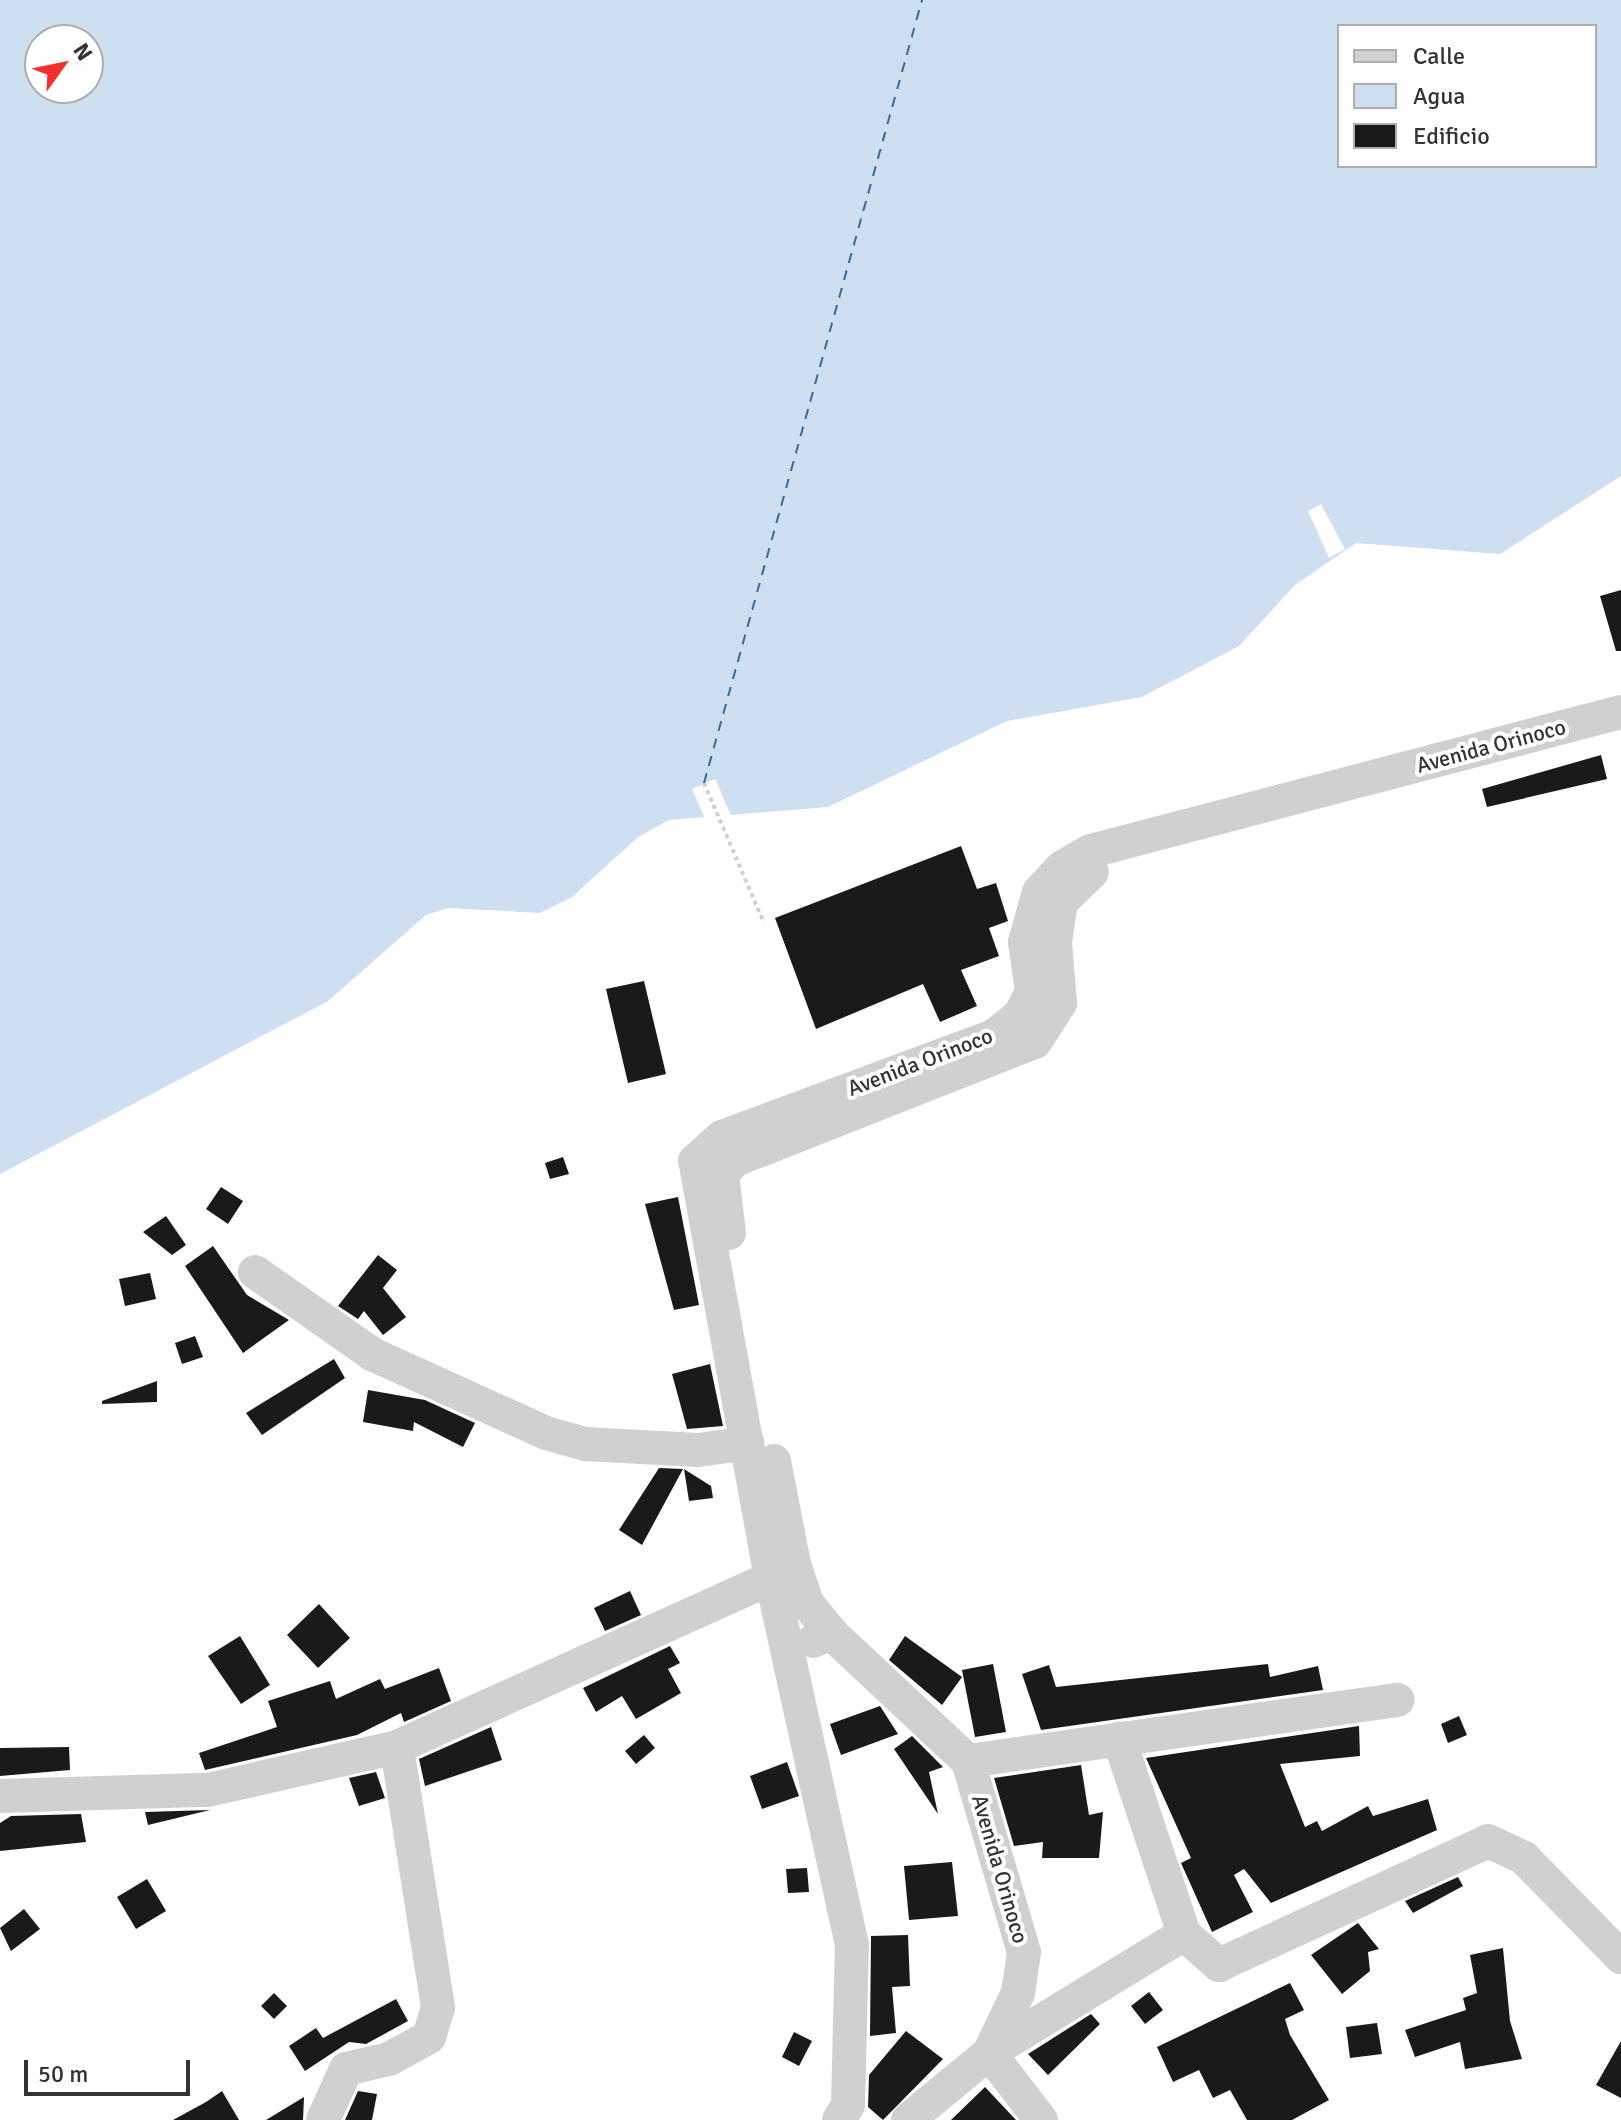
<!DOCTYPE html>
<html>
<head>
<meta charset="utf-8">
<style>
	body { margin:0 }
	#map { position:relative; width:1621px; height:2120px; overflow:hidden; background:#fff; font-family:Signika,sans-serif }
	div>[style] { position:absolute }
	.water>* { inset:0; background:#cddff0 }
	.pier>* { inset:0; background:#fff }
	.ferry>* { height:2px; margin-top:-1px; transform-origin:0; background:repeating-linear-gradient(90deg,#386c9d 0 10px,transparent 0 18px) }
	.building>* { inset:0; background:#1a1a1a }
	.path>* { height:4px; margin-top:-2px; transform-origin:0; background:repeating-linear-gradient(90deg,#d0d0d0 0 4px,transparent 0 8px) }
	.minor>* { height:34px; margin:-17px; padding:0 17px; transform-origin:17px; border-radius:17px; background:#d0d0d0 }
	span { translate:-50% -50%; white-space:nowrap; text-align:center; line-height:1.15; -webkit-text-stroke:8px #fff; paint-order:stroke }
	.street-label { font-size:22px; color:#333 }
	.legend { position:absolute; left:1337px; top:24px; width:260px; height:144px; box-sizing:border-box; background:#fff; border:2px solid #adadad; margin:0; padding:10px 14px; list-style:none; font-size:24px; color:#333 }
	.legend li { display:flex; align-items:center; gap:16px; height:40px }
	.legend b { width:40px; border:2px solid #adadad }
	.north { position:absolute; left:24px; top:24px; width:80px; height:80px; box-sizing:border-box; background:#fff; border:2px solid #adadad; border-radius:50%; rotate:57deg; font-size:22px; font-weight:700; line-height:32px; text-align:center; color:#333 }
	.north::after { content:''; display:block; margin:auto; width:28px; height:36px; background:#f3312c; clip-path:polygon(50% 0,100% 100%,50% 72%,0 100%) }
	.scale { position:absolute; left:24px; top:2060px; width:166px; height:36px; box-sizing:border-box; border:4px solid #333; border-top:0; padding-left:10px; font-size:24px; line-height:28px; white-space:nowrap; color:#333; -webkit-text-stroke:6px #fff; paint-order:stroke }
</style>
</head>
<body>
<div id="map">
	<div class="water">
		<i style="clip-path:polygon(evenodd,0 0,1621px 0,1621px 476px,1500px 554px,1356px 543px,1295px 585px,1239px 646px,1142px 697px,1007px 721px,828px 807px,669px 820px,638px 837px,572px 897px,540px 913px,448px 908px,426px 915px,328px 1001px,0 1174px,0 0,1339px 26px,1595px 26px,1595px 166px,1339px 166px,1339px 26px,0 0,40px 40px,88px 40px,88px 88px,40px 88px,40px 40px)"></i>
	</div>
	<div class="pier">
		<i style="clip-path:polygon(1321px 504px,1345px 549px,1329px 558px,1308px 511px)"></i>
		<i style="clip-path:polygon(715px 779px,732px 818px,706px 821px,692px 789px)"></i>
	</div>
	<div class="ferry">
		<i style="left:704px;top:783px;width:813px;rotate:-74.44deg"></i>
	</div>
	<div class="building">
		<i style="clip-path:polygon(1621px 590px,1621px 651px,1616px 651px,1600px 596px)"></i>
		<i style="clip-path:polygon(1601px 755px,1607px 779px,1487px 807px,1482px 789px)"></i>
		<i style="clip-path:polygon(961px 846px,977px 889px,996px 883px,1008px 921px,989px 928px,999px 956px,961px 970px,977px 1006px,940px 1022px,923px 984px,816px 1029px,775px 918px)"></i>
		<i style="clip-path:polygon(644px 981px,666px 1074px,628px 1083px,606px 989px)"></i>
		<i style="clip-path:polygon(563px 1157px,569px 1174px,550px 1179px,545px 1163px)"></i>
		<i style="clip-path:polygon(221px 1187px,243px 1201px,228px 1224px,206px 1209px)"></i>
		<i style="clip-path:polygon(678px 1197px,699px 1305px,674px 1310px,645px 1204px)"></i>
		<i style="clip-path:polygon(166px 1216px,186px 1245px,172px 1255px,143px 1232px)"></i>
		<i style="clip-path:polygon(213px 1246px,247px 1295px,289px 1320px,243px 1353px,185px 1266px)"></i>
		<i style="clip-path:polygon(378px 1255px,397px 1270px,383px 1288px,406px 1317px,383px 1335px,364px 1311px,358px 1319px,338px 1306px)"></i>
		<i style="clip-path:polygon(150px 1273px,156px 1299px,125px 1306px,119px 1279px)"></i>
		<i style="clip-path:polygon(195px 1336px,203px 1357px,182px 1364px,175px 1343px)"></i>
		<i style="clip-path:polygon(334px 1359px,345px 1378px,262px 1435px,246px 1413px)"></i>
		<i style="clip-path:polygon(710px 1364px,723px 1426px,687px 1429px,672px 1374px)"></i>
		<i style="clip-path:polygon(157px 1381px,157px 1402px,102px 1404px,102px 1401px)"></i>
		<i style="clip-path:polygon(368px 1390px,425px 1400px,475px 1423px,463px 1447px,414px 1422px,413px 1431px,363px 1422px)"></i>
		<i style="clip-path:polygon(659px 1468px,683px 1469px,642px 1545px,619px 1530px)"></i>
		<i style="clip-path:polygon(684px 1469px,711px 1486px,713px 1498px,689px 1501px)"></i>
		<i style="clip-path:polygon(630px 1591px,641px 1615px,605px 1631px,594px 1608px)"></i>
		<i style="clip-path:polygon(319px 1604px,350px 1638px,318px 1668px,287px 1635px)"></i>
		<i style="clip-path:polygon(240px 1636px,270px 1685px,241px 1704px,208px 1656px)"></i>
		<i style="clip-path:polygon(905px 1636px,962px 1677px,942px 1705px,889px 1660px)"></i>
		<i style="clip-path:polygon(670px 1646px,680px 1663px,668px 1669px,681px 1693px,636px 1719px,622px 1696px,596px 1712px,583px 1688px)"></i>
		<i style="clip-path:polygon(993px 1664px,1006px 1732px,975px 1737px,962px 1670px)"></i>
		<i style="clip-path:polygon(1268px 1664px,1270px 1677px,1318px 1666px,1323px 1690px,1041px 1730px,1022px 1674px,1049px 1665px,1056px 1687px)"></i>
		<i style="clip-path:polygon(439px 1668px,451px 1701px,404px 1722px,401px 1713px,357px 1735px,205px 1770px,199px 1753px,277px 1727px,268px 1701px,330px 1681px,336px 1699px,380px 1679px,385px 1689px)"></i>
		<i style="clip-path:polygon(880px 1706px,898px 1734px,841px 1755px,830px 1724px)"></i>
		<i style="clip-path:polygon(1459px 1716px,1467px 1735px,1448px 1743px,1441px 1724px)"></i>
		<i style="clip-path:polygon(1359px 1726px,1360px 1756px,1280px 1764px,1305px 1827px,1317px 1821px,1322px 1831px,1368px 1806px,1373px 1816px,1428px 1799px,1437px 1830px,1271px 1903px,1244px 1869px,1234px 1875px,1253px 1912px,1212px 1932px,1181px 1863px,1191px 1858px,1146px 1758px)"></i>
		<i style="clip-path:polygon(491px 1727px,502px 1760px,425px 1786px,419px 1759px)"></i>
		<i style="clip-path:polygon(644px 1735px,655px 1748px,636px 1764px,625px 1751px)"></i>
		<i style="clip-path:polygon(912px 1736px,943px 1767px,929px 1772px,938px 1814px,894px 1749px)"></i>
		<i style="clip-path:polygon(69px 1747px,70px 1770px,0 1776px,0 1748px)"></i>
		<i style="clip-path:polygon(787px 1762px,799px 1796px,762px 1809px,750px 1776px)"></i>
		<i style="clip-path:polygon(1081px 1765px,1089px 1815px,1103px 1812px,1099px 1858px,1042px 1858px,1043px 1842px,1014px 1846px,994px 1778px)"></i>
		<i style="clip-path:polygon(376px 1772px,385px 1798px,359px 1806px,349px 1778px)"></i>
		<i style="clip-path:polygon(210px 1810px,148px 1825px,145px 1812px,209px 1810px)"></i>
		<i style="clip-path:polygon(81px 1814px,86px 1842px,0 1851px,0 1823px,11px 1816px)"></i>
		<i style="clip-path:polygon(952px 1862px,958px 1916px,909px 1920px,904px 1866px)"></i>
		<i style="clip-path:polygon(807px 1868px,809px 1892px,788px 1893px,786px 1869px)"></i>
		<i style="clip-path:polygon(1458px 1877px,1463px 1886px,1413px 1913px,1405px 1901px)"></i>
		<i style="clip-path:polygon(147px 1879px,166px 1911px,136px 1929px,117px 1897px)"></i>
		<i style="clip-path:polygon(24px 1909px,40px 1929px,11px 1951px,0 1928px)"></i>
		<i style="clip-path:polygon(1358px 1923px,1379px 1949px,1368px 1952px,1370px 1971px,1342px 1994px,1311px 1955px)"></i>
		<i style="clip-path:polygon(908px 1935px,910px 1986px,892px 1987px,896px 2033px,870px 2036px,871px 1936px)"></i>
		<i style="clip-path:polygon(1503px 1948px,1510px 2021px,1522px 2059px,1465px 2069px,1460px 2042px,1415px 2057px,1405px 2030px,1466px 2010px,1463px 1998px,1477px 1993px,1470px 1955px)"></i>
		<i style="clip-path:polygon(1290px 1983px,1304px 2010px,1285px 2019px,1290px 2035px,1329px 2100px,1292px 2120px,1247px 2120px,1230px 2090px,1213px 2098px,1199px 2070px,1173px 2082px,1157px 2047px)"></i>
		<i style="clip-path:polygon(1149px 1992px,1163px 2010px,1145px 2024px,1131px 2006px)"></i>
		<i style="clip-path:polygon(274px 1993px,287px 2006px,274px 2019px,261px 2006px)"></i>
		<i style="clip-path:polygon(396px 1999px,408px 2021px,366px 2044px,349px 2042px,305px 2071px,289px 2046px,316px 2028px,323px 2038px)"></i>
		<i style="clip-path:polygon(1091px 2014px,1100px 2024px,1048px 2075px,1028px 2054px)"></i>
		<i style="clip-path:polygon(1377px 2023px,1382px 2054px,1350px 2058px,1346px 2027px)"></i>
		<i style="clip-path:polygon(906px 2031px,943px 2059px,883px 2120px,868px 2107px,869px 2075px)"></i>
		<i style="clip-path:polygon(794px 2032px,812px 2041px,799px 2066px,782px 2057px)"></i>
		<i style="clip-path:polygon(1621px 2041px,1621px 2098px,1596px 2085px)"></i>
		<i style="clip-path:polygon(985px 2087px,1016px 2120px,951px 2120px)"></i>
		<i style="clip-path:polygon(222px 2091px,239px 2120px,173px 2120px,206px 2102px)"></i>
		<i style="clip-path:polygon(358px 2091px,377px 2094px,372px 2120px,345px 2120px)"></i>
		<i style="clip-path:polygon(304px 2097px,303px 2120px,266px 2120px)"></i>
	</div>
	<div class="path">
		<i style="left:704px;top:783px;width:152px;rotate:66.8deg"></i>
	</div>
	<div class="minor">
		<i style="left:729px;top:1233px;width:59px;rotate:-96.8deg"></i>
		<i style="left:722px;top:1174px;width:19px;rotate:-47deg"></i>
		<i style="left:735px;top:1160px;width:322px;rotate:-21.5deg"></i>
		<i style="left:1035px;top:1042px;width:46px;rotate:-57.3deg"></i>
		<i style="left:1060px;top:1003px;width:61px;rotate:-94.7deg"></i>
		<i style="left:1055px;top:942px;width:40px;rotate:-81.5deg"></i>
		<i style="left:1061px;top:902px;width:43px;rotate:-44.1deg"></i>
		<i style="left:255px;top:1272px;width:143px;rotate:35deg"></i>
		<i style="left:372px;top:1354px;width:191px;rotate:24.4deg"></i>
		<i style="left:546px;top:1433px;width:41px;rotate:15.8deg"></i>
		<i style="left:585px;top:1444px;width:113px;rotate:3deg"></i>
		<i style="left:698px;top:1450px;width:50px;rotate:-8deg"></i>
		<i style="left:774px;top:1461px;width:105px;rotate:79deg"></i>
		<i style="left:794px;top:1564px;width:41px;rotate:71.6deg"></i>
		<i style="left:807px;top:1603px;width:38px;rotate:51deg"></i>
		<i style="left:813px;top:1641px;width:20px;rotate:-24deg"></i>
		<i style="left:831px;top:1633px;width:187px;rotate:43.1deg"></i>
		<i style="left:968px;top:1761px;width:199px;rotate:73.7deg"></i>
		<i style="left:1024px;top:1952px;width:41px;rotate:98.3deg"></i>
		<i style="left:1018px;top:1993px;width:67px;rotate:115.8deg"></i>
		<i style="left:989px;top:2053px;width:105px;rotate:140.4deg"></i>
		<i style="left:968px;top:1761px;width:434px;rotate:-8.1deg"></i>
		<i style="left:0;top:1796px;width:208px;rotate:-1.7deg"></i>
		<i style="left:208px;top:1790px;width:194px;rotate:-12.8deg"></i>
		<i style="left:397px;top:1747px;width:410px;rotate:-24.3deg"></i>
		<i style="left:1184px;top:1934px;width:47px;rotate:41.5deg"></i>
		<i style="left:1219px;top:1965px;width:296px;rotate:-24.7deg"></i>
		<i style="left:1488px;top:1841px;width:40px;rotate:25deg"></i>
		<i style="left:1524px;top:1858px;width:139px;rotate:45.6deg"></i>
		<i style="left:323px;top:2120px;width:56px;rotate:-65.7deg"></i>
		<i style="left:346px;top:2069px;width:44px;rotate:-13.1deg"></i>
		<i style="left:389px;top:2059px;width:46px;rotate:-28.8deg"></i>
		<i style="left:429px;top:2037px;width:31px;rotate:-73deg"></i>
		<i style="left:438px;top:2007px;width:263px;rotate:-99deg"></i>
		<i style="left:839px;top:2120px;width:17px;rotate:-59deg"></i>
		<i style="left:848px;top:2105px;width:160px;rotate:-88.6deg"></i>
		<i style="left:852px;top:1945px;width:376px;rotate:-102.4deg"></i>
		<i style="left:771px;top:1578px;width:424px;rotate:-100.3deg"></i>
		<i style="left:695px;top:1161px;width:36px;rotate:-42deg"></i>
		<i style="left:722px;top:1137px;width:290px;rotate:-20.4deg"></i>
		<i style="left:994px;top:1036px;width:33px;rotate:-39deg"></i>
		<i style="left:1020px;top:1015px;width:27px;rotate:-63deg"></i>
		<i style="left:1032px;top:991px;width:49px;rotate:-98.1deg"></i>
		<i style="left:1025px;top:942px;width:52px;rotate:-74.4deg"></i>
		<i style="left:1039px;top:892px;width:33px;rotate:-47deg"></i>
		<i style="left:1061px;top:868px;width:34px;rotate:-30deg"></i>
		<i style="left:1091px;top:851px;width:548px;rotate:-14.7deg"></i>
		<i style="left:1041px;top:2120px;width:85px;rotate:-127.8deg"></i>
		<i style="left:989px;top:2053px;width:228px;rotate:-31.4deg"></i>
		<i style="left:1184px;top:1934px;width:206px;rotate:-108.4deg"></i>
	</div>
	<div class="street-label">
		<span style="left:1491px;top:746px;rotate:-15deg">Avenida Orinoco</span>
		<span style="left:920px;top:1062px;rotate:-21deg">Avenida Orinoco</span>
		<span style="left:1000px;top:1869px;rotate:74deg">Avenida Orinoco</span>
	</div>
	<ul class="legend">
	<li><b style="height:10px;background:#d0d0d0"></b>Calle</li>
	<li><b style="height:22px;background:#cddff0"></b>Agua</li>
	<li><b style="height:22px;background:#1a1a1a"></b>Edificio</li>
	</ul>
	<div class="north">N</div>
	<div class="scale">50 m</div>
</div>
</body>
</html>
